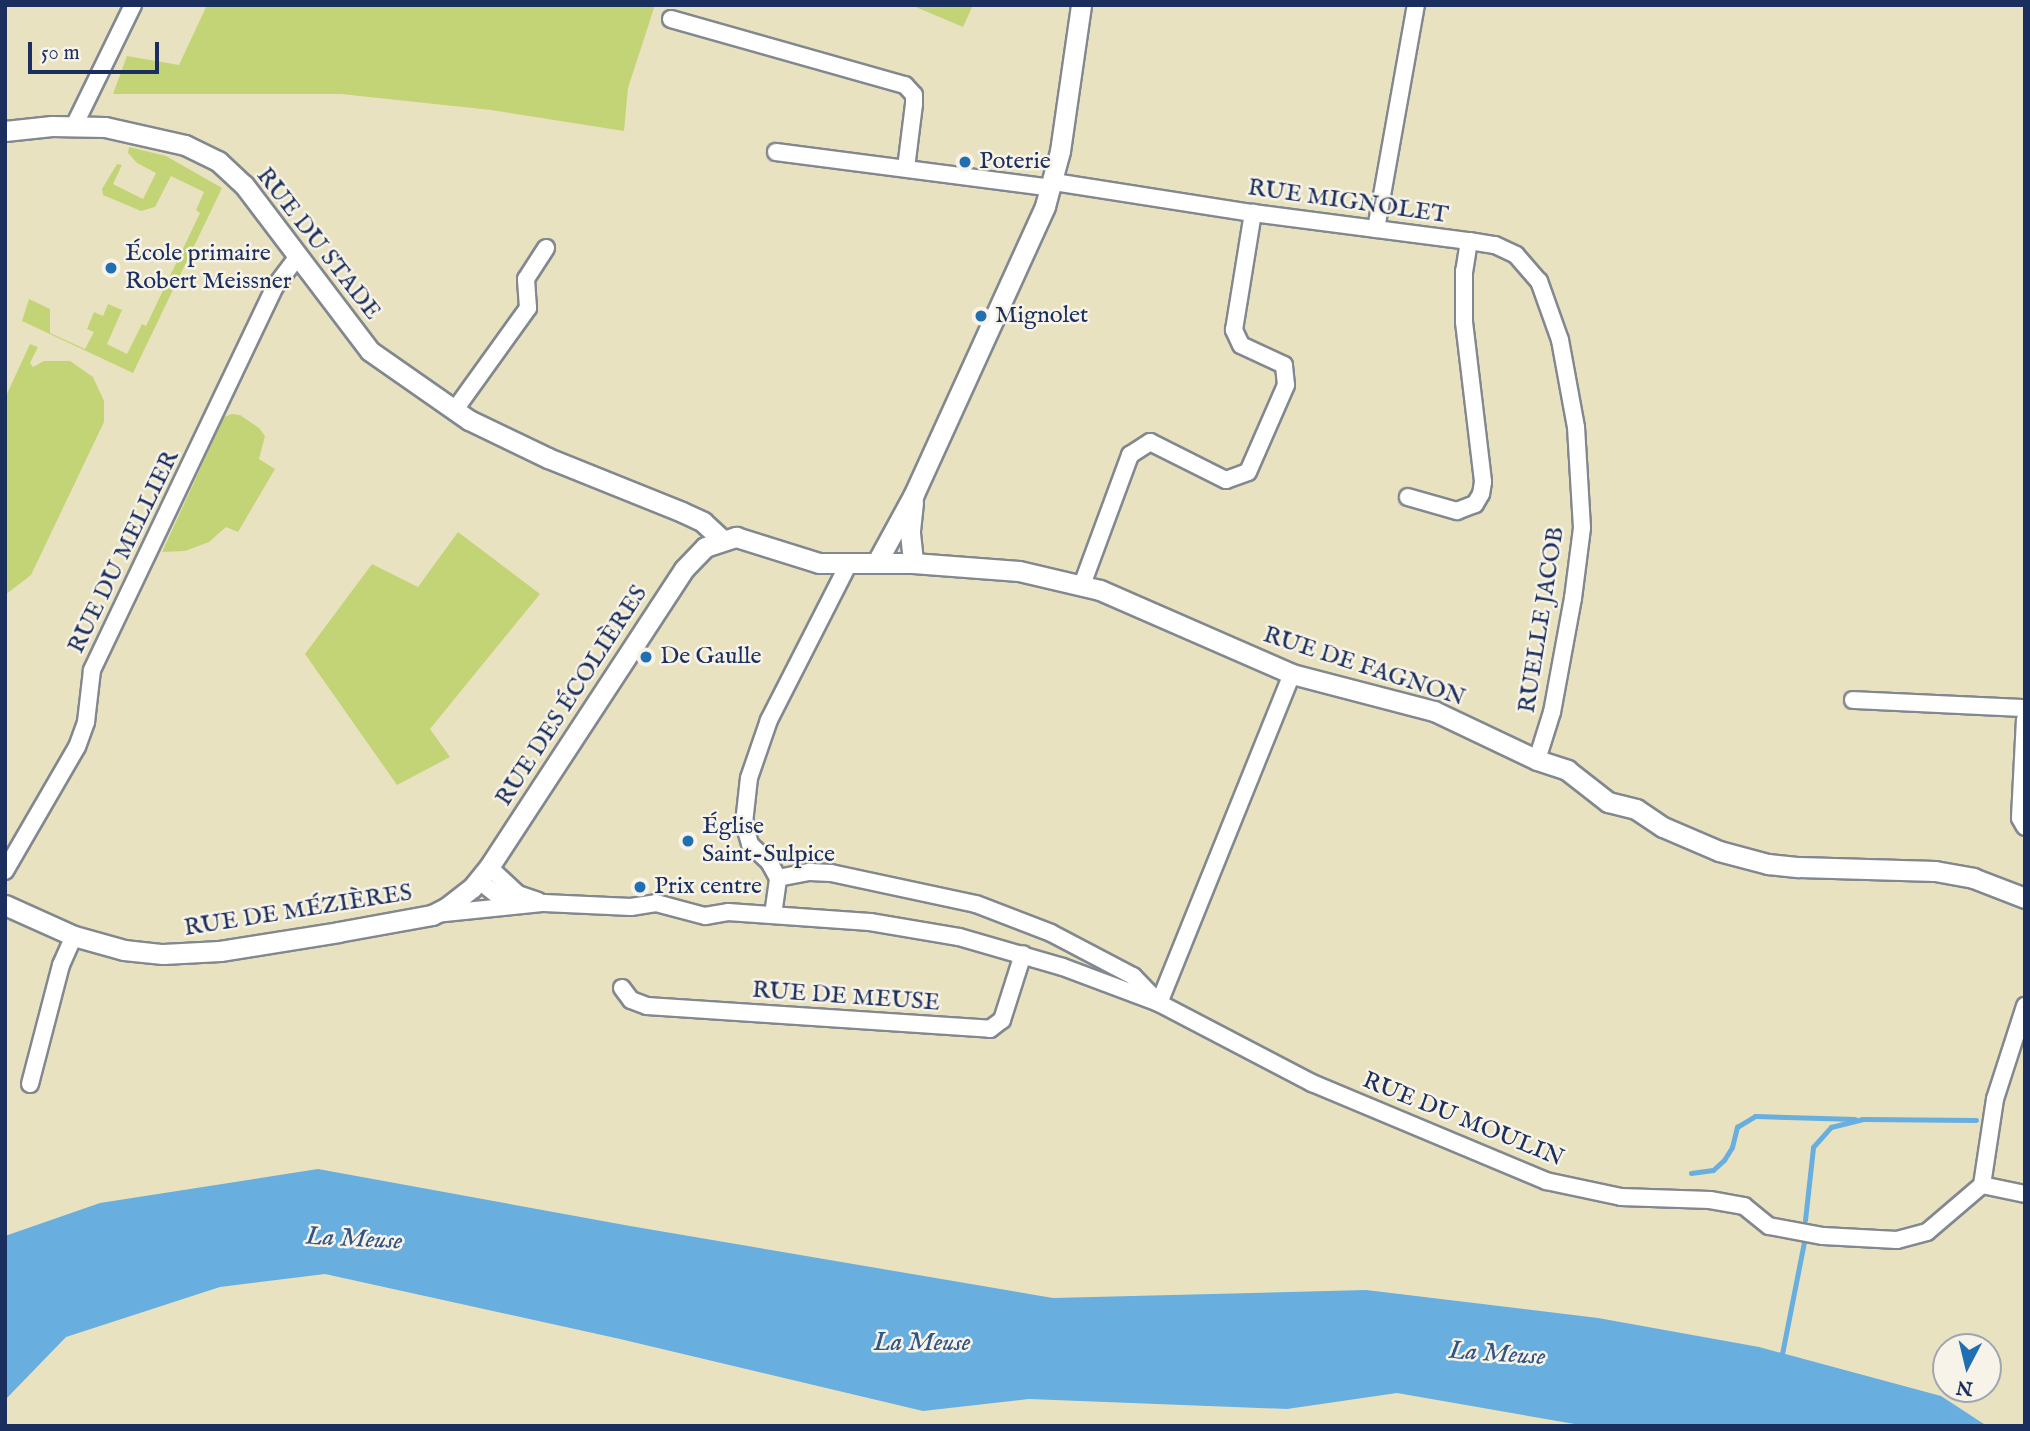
<!DOCTYPE html>
<html>
<head>
<meta charset="utf-8">
<style>
	body { margin:0 }
	#map { position:relative; width:2030px; height:1431px; overflow:hidden; background:#e9e2c1; font-family:"IM FELL English",serif }
	div>[style] { position:absolute }
	.green>* { inset:0; background:#c3d476 }
	.water>* { inset:0; background:#68aede }
	.stream>* { height:5px; margin:-2.5px; padding:0 2.5px; transform-origin:2.5px; border-radius:2.5px; background:#68aede }
	.roads { filter:drop-shadow(2px 0 #828890) drop-shadow(-2px 0 #828890) drop-shadow(0 2px #828890) drop-shadow(0 -2px #828890) }
	.minor>* { height:16px; margin:-8px; padding:0 8px; transform-origin:8px; border-radius:8px; background:#fff }
	.tertiary>* { height:19px; margin:-9.5px; padding:0 9.5px; transform-origin:9.5px; border-radius:9.5px; background:#fff }
	.dots>* { width:19px; height:19px; translate:-50% -50%; box-sizing:border-box; border:4px solid #f7f3e8; border-radius:50% }
	span { translate:-50% -50%; white-space:nowrap; text-align:center; line-height:1.15; -webkit-text-stroke:5px #f7f3e8; paint-order:stroke }
	.poi-label { font-size:24px; color:#1b2f5e }
	.left { translate:0 -50%; text-align:left }
	.street-label { font-size:24px; color:#1b2f5e }
	.water-label { font-size:26px; color:#325584; font-style:italic }
	.frame { position:absolute; inset:0; border:7px solid #1b2f5e; pointer-events:none }
	.north { position:absolute; left:1932px; top:1333px; width:70px; height:70px; box-sizing:border-box; background:#f7f3e8; border:2px solid #9fa5b1; border-radius:50%; rotate:187deg; font-size:19px; font-weight:700; line-height:28px; text-align:center; color:#1b2f5e }
	.north::after { content:''; display:block; margin:auto; width:24px; height:32px; background:#1f6fb2; clip-path:polygon(50% 0,100% 100%,50% 72%,0 100%) }
	.scale { position:absolute; left:28px; top:42px; width:131px; height:32px; box-sizing:border-box; border:4px solid #1b2f5e; border-top:0; padding-left:9px; font-size:21px; line-height:24px; white-space:nowrap; color:#1b2f5e; -webkit-text-stroke:5px #f7f3e8; paint-order:stroke }
</style>
</head>
<body>
<div id="map">
	<div class="green">
		<i style="clip-path:polygon(207px 5px,655px 5px,628px 88px,624px 131px,491px 110px,341px 94px,113px 94px,127px 56px,179px 65px)"></i>
		<i style="clip-path:polygon(911px 5px,973px 5px,963px 27px)"></i>
		<i style="clip-path:polygon(129px 147px,166px 156px,222px 188px,133px 373px,22px 321px,29px 299px,50px 309px,50px 333px,85px 349px,94px 332px,87px 329px,94px 312px,103px 316px,108px 304px,122px 310px,107px 344px,127px 354px,142px 324px,146px 326px,200px 213px,196px 210px,204px 192px,171px 176px,155px 207px,141px 211px,103px 195px,102px 189px,117px 164px,122px 165px,113px 184px,143px 199px,156px 173px,137px 163px,128px 153px)"></i>
		<i style="clip-path:polygon(30px 344px,38px 347px,30px 363px,33px 367px,44px 361px,70px 361px,93px 377px,104px 401px,104px 422px,31px 575px,5px 595px,5px 398px)"></i>
		<i style="clip-path:polygon(232px 414px,240px 415px,259px 428px,265px 436px,259px 459px,275px 469px,238px 532px,226px 527px,209px 542px,185px 551px,162px 552px,224px 417px)"></i>
		<i style="clip-path:polygon(458px 532px,540px 594px,430px 729px,450px 757px,397px 785px,305px 654px,372px 564px,418px 587px)"></i>
	</div>
	<div class="water">
		<i style="clip-path:polygon(318px 1169px,630px 1226px,1053px 1298px,1366px 1290px,1598px 1318px,1759px 1347px,1941px 1396px,1987px 1426px,1586px 1426px,1397px 1393px,1287px 1409px,1029px 1399px,923px 1411px,620px 1339px,325px 1274px,220px 1287px,66px 1337px,5px 1400px,5px 1236px,100px 1203px)"></i>
	</div>
	<div class="stream">
		<i style="left:1691px;top:1173px;width:22px;rotate:-8deg"></i>
		<i style="left:1713px;top:1170px;width:15px;rotate:-42deg"></i>
		<i style="left:1724px;top:1160px;width:15px;rotate:-58deg"></i>
		<i style="left:1732px;top:1147px;width:21px;rotate:-76deg"></i>
		<i style="left:1737px;top:1127px;width:21px;rotate:-31deg"></i>
		<i style="left:1755px;top:1116px;width:100px;rotate:1.7deg"></i>
		<i style="left:1805px;top:1220px;width:73px;rotate:-83.7deg"></i>
		<i style="left:1813px;top:1147px;width:27px;rotate:-48deg"></i>
		<i style="left:1831px;top:1127px;width:32px;rotate:-14deg"></i>
		<i style="left:1862px;top:1119px;width:114px;rotate:0.5deg"></i>
		<i style="left:1781px;top:1359px;width:119px;rotate:-78.9deg"></i>
	</div>
	<div class="roads">
		<div class="minor">
			<i style="left:671px;top:19px;width:243px;rotate:15.8deg"></i>
			<i style="left:905px;top:85px;width:13px;rotate:48deg"></i>
			<i style="left:914px;top:95px;width:9px;rotate:90deg"></i>
			<i style="left:914px;top:104px;width:64px;rotate:97.1deg"></i>
			<i style="left:74px;top:126px;width:135px;rotate:-64deg"></i>
			<i style="left:776px;top:152px;width:278px;rotate:7.4deg"></i>
			<i style="left:1054px;top:182px;width:201px;rotate:8.9deg"></i>
			<i style="left:1253px;top:213px;width:218px;rotate:7.4deg"></i>
			<i style="left:1469px;top:241px;width:30px;rotate:99deg"></i>
			<i style="left:1464px;top:271px;width:51px;rotate:90deg"></i>
			<i style="left:1464px;top:322px;width:161px;rotate:83.2deg"></i>
			<i style="left:1483px;top:482px;width:12px;rotate:99deg"></i>
			<i style="left:1481px;top:494px;width:12px;rotate:121deg"></i>
			<i style="left:1475px;top:504px;width:19px;rotate:159deg"></i>
			<i style="left:1457px;top:511px;width:51px;rotate:-164.1deg"></i>
			<i style="left:1376px;top:229px;width:228px;rotate:-79.9deg"></i>
			<i style="left:1469px;top:241px;width:26px;rotate:9deg"></i>
			<i style="left:1495px;top:245px;width:23px;rotate:25deg"></i>
			<i style="left:1516px;top:255px;width:35px;rotate:49deg"></i>
			<i style="left:1539px;top:281px;width:63px;rotate:70.4deg"></i>
			<i style="left:1560px;top:340px;width:88px;rotate:79.6deg"></i>
			<i style="left:1576px;top:427px;width:101px;rotate:86.6deg"></i>
			<i style="left:1582px;top:528px;width:71px;rotate:97.3deg"></i>
			<i style="left:1573px;top:598px;width:116px;rotate:100.4deg"></i>
			<i style="left:1552px;top:712px;width:50px;rotate:107.4deg"></i>
			<i style="left:454px;top:411px;width:127px;rotate:-54.3deg"></i>
			<i style="left:528px;top:308px;width:29px;rotate:-94deg"></i>
			<i style="left:526px;top:279px;width:37px;rotate:-57deg"></i>
			<i style="left:1082px;top:585px;width:139px;rotate:-69.7deg"></i>
			<i style="left:1130px;top:455px;width:24px;rotate:-33deg"></i>
			<i style="left:1150px;top:442px;width:85px;rotate:26.6deg"></i>
			<i style="left:1226px;top:480px;width:23px;rotate:-20deg"></i>
			<i style="left:1248px;top:472px;width:95px;rotate:-66.4deg"></i>
			<i style="left:1286px;top:385px;width:20px;rotate:-96deg"></i>
			<i style="left:1284px;top:365px;width:47px;rotate:-155.1deg"></i>
			<i style="left:1241px;top:345px;width:17px;rotate:-115deg"></i>
			<i style="left:1234px;top:330px;width:119px;rotate:-80.8deg"></i>
			<i style="left:1853px;top:700px;width:172px;rotate:2.7deg"></i>
			<i style="left:2025px;top:719px;width:99px;rotate:92.9deg"></i>
			<i style="left:2020px;top:818px;width:10px;rotate:61deg"></i>
			<i style="left:489px;top:867px;width:40px;rotate:43deg"></i>
			<i style="left:518px;top:894px;width:21px;rotate:19deg"></i>
			<i style="left:5px;top:871px;width:143px;rotate:-59.9deg"></i>
			<i style="left:77px;top:747px;width:27px;rotate:-70deg"></i>
			<i style="left:86px;top:722px;width:52px;rotate:-83.4deg"></i>
			<i style="left:92px;top:670px;width:423px;rotate:-64.5deg"></i>
			<i style="left:274px;top:288px;width:40px;rotate:-53deg"></i>
			<i style="left:778px;top:878px;width:33px;rotate:-11deg"></i>
			<i style="left:810px;top:872px;width:21px;rotate:3deg"></i>
			<i style="left:831px;top:873px;width:148px;rotate:12.1deg"></i>
			<i style="left:976px;top:904px;width:80px;rotate:21.1deg"></i>
			<i style="left:1051px;top:933px;width:93px;rotate:27.7deg"></i>
			<i style="left:1133px;top:976px;width:37px;rotate:46deg"></i>
			<i style="left:1159px;top:1003px;width:355px;rotate:-68deg"></i>
			<i style="left:478px;top:880px;width:42px;rotate:38.2deg"></i>
			<i style="left:435px;top:914px;width:110px;rotate:-5.8deg"></i>
			<i style="left:544px;top:903px;width:87px;rotate:2.6deg"></i>
			<i style="left:631px;top:907px;width:25px;rotate:-9deg"></i>
			<i style="left:656px;top:903px;width:51px;rotate:14.9deg"></i>
			<i style="left:705px;top:916px;width:23px;rotate:-10deg"></i>
			<i style="left:728px;top:912px;width:142px;rotate:4deg"></i>
			<i style="left:870px;top:922px;width:90px;rotate:9.6deg"></i>
			<i style="left:959px;top:937px;width:108px;rotate:16.1deg"></i>
			<i style="left:1063px;top:967px;width:103px;rotate:20.6deg"></i>
			<i style="left:1159px;top:1003px;width:173px;rotate:27.6deg"></i>
			<i style="left:1312px;top:1083px;width:254px;rotate:22.7deg"></i>
			<i style="left:1546px;top:1181px;width:77px;rotate:12deg"></i>
			<i style="left:1621px;top:1197px;width:89px;rotate:1.9deg"></i>
			<i style="left:1710px;top:1200px;width:35px;rotate:10deg"></i>
			<i style="left:1744px;top:1206px;width:32px;rotate:39deg"></i>
			<i style="left:1769px;top:1226px;width:55px;rotate:10.5deg"></i>
			<i style="left:1823px;top:1236px;width:74px;rotate:3.1deg"></i>
			<i style="left:1897px;top:1240px;width:31px;rotate:-15deg"></i>
			<i style="left:1927px;top:1232px;width:72px;rotate:-40.5deg"></i>
			<i style="left:1982px;top:1185px;width:87px;rotate:-81.4deg"></i>
			<i style="left:1995px;top:1099px;width:98px;rotate:-72.1deg"></i>
			<i style="left:773px;top:915px;width:37px;rotate:-82deg"></i>
			<i style="left:778px;top:878px;width:18px;rotate:-119deg"></i>
			<i style="left:769px;top:862px;width:26px;rotate:-137deg"></i>
			<i style="left:750px;top:844px;width:22px;rotate:-106deg"></i>
			<i style="left:744px;top:823px;width:45px;rotate:-83.7deg"></i>
			<i style="left:749px;top:778px;width:61px;rotate:-71deg"></i>
			<i style="left:769px;top:720px;width:176px;rotate:-63deg"></i>
			<i style="left:622px;top:988px;width:15px;rotate:53deg"></i>
			<i style="left:631px;top:1000px;width:17px;rotate:21deg"></i>
			<i style="left:647px;top:1006px;width:344px;rotate:3.8deg"></i>
			<i style="left:990px;top:1029px;width:15px;rotate:-37deg"></i>
			<i style="left:1002px;top:1020px;width:69px;rotate:-72.3deg"></i>
			<i style="left:30px;top:1084px;width:123px;rotate:-75.4deg"></i>
			<i style="left:61px;top:965px;width:32px;rotate:-66deg"></i>
			<i style="left:1982px;top:1185px;width:44px;rotate:11.8deg"></i>
		</div>
		<div class="tertiary">
			<i style="left:5px;top:131px;width:47px;rotate:-6.1deg"></i>
			<i style="left:52px;top:126px;width:53px;rotate:1.1deg"></i>
			<i style="left:105px;top:127px;width:82px;rotate:12.7deg"></i>
			<i style="left:185px;top:145px;width:37px;rotate:26deg"></i>
			<i style="left:218px;top:161px;width:35px;rotate:43deg"></i>
			<i style="left:244px;top:185px;width:208px;rotate:52.8deg"></i>
			<i style="left:370px;top:351px;width:121px;rotate:34.9deg"></i>
			<i style="left:469px;top:420px;width:88px;rotate:25.7deg"></i>
			<i style="left:548px;top:458px;width:144px;rotate:21.9deg"></i>
			<i style="left:682px;top:512px;width:23px;rotate:25deg"></i>
			<i style="left:703px;top:522px;width:25px;rotate:43deg"></i>
			<i style="left:913px;top:502px;width:31px;rotate:96deg"></i>
			<i style="left:910px;top:533px;width:30px;rotate:84deg"></i>
			<i style="left:877px;top:562px;width:77px;rotate:-61.4deg"></i>
			<i style="left:914px;top:494px;width:316px;rotate:-65.5deg"></i>
			<i style="left:1045px;top:206px;width:57px;rotate:-74.7deg"></i>
			<i style="left:1060px;top:151px;width:148px;rotate:-81.8deg"></i>
			<i style="left:5px;top:905px;width:76px;rotate:24.2deg"></i>
			<i style="left:74px;top:936px;width:52px;rotate:15.6deg"></i>
			<i style="left:124px;top:950px;width:39px;rotate:6deg"></i>
			<i style="left:163px;top:954px;width:57px;rotate:-3deg"></i>
			<i style="left:220px;top:951px;width:120px;rotate:-9.1deg"></i>
			<i style="left:338px;top:932px;width:96px;rotate:-10.3deg"></i>
			<i style="left:432px;top:915px;width:16px;rotate:-27deg"></i>
			<i style="left:446px;top:908px;width:33px;rotate:-38deg"></i>
			<i style="left:472px;top:888px;width:27px;rotate:-51deg"></i>
			<i style="left:489px;top:867px;width:356px;rotate:-56.8deg"></i>
			<i style="left:684px;top:569px;width:30px;rotate:-46deg"></i>
			<i style="left:705px;top:547px;width:33px;rotate:-18deg"></i>
			<i style="left:736px;top:537px;width:87px;rotate:17.4deg"></i>
			<i style="left:819px;top:563px;width:94px"></i>
			<i style="left:913px;top:563px;width:106px;rotate:4.3deg"></i>
			<i style="left:1019px;top:571px;width:83px;rotate:13.2deg"></i>
			<i style="left:1100px;top:590px;width:210px;rotate:23.6deg"></i>
			<i style="left:1292px;top:674px;width:147px;rotate:14.6deg"></i>
			<i style="left:1434px;top:711px;width:114px;rotate:25.4deg"></i>
			<i style="left:1537px;top:760px;width:32px;rotate:18deg"></i>
			<i style="left:1567px;top:770px;width:52px;rotate:38deg"></i>
			<i style="left:1608px;top:802px;width:29px;rotate:14deg"></i>
			<i style="left:1636px;top:809px;width:32px;rotate:34deg"></i>
			<i style="left:1663px;top:827px;width:61px;rotate:23.2deg"></i>
			<i style="left:1719px;top:851px;width:51px;rotate:14.9deg"></i>
			<i style="left:1768px;top:864px;width:31px;rotate:6deg"></i>
			<i style="left:1799px;top:867px;width:136px;rotate:1.7deg"></i>
			<i style="left:1935px;top:871px;width:39px;rotate:10deg"></i>
			<i style="left:1973px;top:878px;width:56px;rotate:21deg"></i>
		</div>
	</div>
	<div class="dots">
		<i style="left:965px;top:162px;background:#1f6fb2"></i>
		<i style="left:111px;top:268px;background:#1f6fb2"></i>
		<i style="left:981px;top:316px;background:#1f6fb2"></i>
		<i style="left:646px;top:657px;background:#1f6fb2"></i>
		<i style="left:688px;top:841px;background:#1f6fb2"></i>
		<i style="left:640px;top:887px;background:#1f6fb2"></i>
	</div>
	<div class="poi-label">
		<span class="left" style="left:979px;top:162px">Poterie</span>
		<span class="left" style="left:125px;top:268px">École primaire<br>Robert Meissner</span>
		<span class="left" style="left:995px;top:316px">Mignolet</span>
		<span class="left" style="left:660px;top:657px">De Gaulle</span>
		<span class="left" style="left:702px;top:841px">Église<br>Saint-Sulpice</span>
		<span class="left" style="left:654px;top:887px">Prix centre</span>
	</div>
	<div class="street-label">
		<span style="left:1348px;top:202px;rotate:8deg">RUE MIGNOLET</span>
		<span style="left:318px;top:244px;rotate:52deg">RUE DU STADE</span>
		<span style="left:124px;top:552px;rotate:-64deg">RUE DU MELLIER</span>
		<span style="left:1542px;top:620px;rotate:-81deg">RUELLE JACOB</span>
		<span style="left:1364px;top:667px;rotate:18deg">RUE DE FAGNON</span>
		<span style="left:572px;top:696px;rotate:-57deg">RUE DES ÉCOLIÈRES</span>
		<span style="left:298px;top:911px;rotate:-9deg">RUE DE MÉZIÈRES</span>
		<span style="left:846px;top:997px;rotate:4deg">RUE DE MEUSE</span>
		<span style="left:1463px;top:1120px;rotate:22deg">RUE DU MOULIN</span>
	</div>
	<div class="water-label">
		<span style="left:354px;top:1239px;rotate:3deg">La Meuse</span>
		<span style="left:922px;top:1343px">La Meuse</span>
		<span style="left:1497px;top:1354px;rotate:4deg">La Meuse</span>
	</div>
	<div class="frame"></div>
	<div class="north">N</div>
	<div class="scale">50 m</div>
</div>
</body>
</html>
